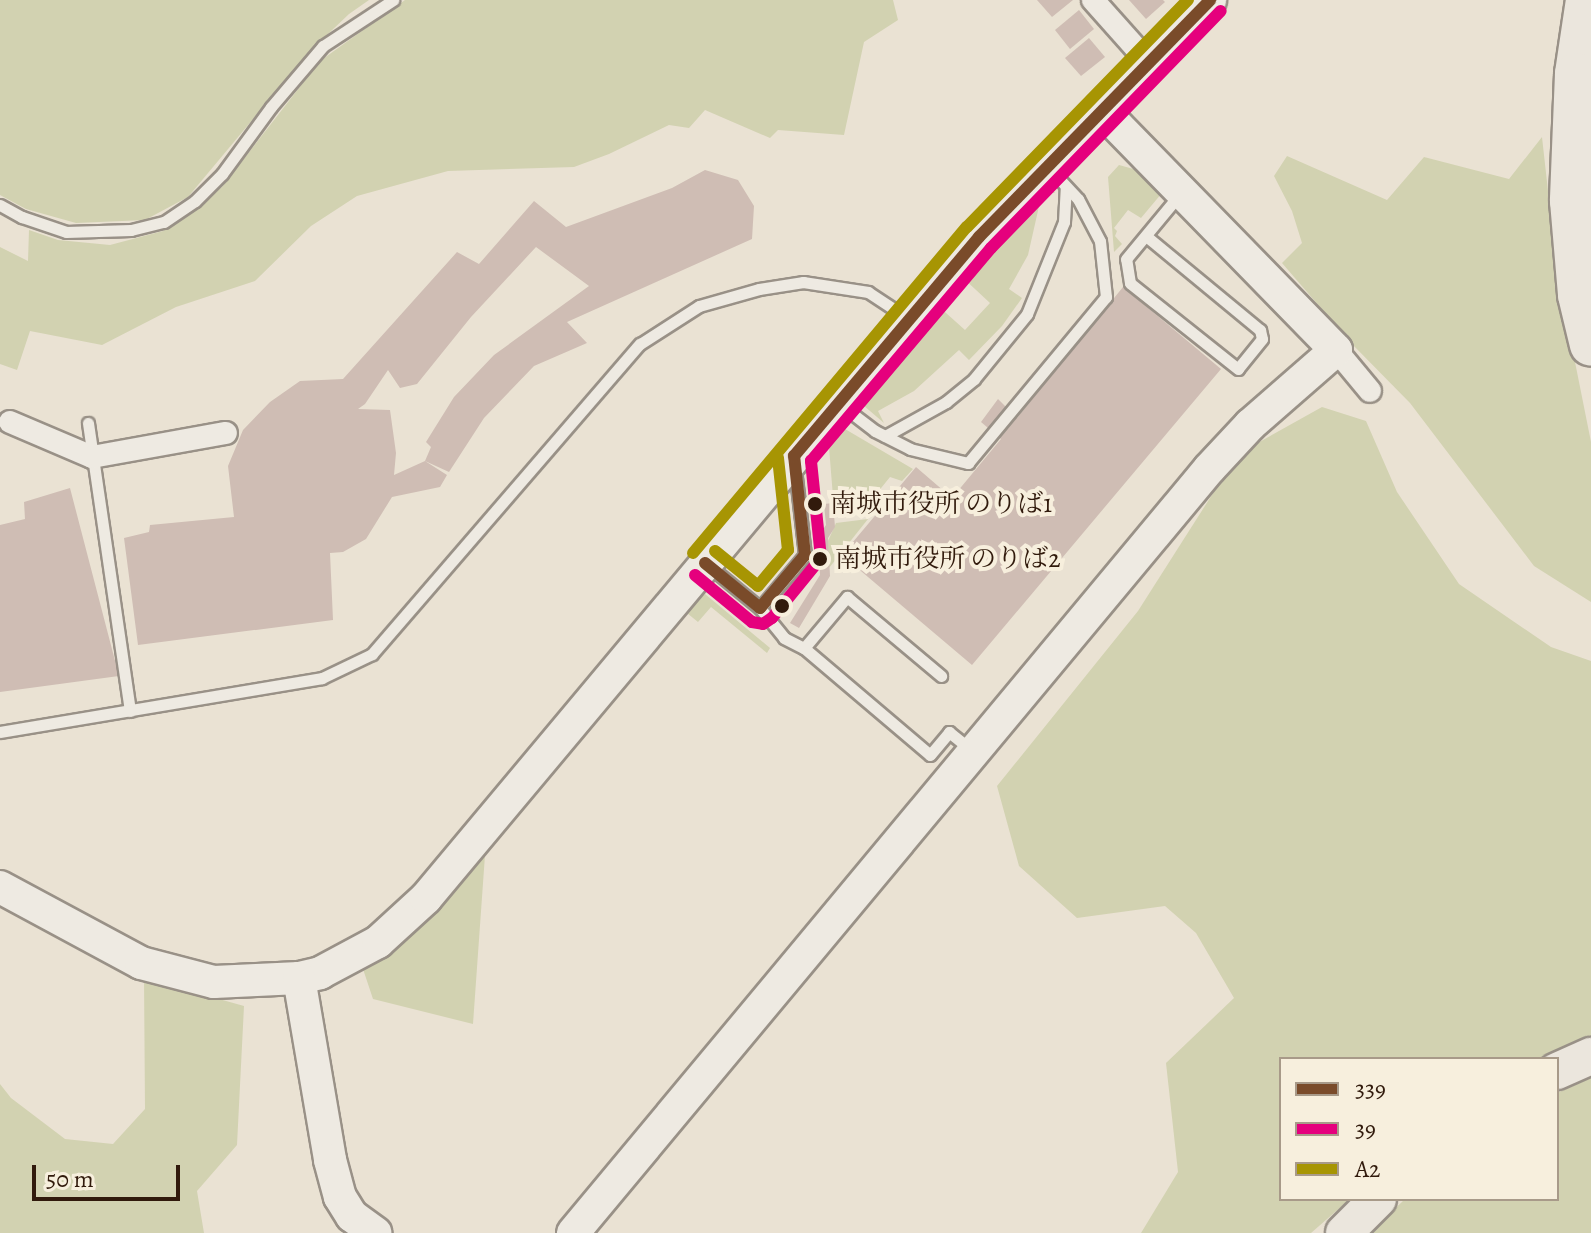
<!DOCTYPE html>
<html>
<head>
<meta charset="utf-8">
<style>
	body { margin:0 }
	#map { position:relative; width:1591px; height:1233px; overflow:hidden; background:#eae2d3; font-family:Alegreya,"Noto Serif JP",serif }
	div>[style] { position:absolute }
	.green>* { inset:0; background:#d2d2b1 }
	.building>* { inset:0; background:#cfbdb4 }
	.roads { filter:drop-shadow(2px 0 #999187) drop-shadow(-2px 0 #999187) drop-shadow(0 2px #999187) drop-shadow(0 -2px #999187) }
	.lane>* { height:11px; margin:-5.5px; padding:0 5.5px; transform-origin:5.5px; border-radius:5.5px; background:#eeeae2 }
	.street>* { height:22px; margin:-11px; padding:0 11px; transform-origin:11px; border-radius:11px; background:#eeeae2 }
	.secondary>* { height:32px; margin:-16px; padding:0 16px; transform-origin:16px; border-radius:16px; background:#eeeae2 }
	.primary>* { height:36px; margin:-18px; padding:0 18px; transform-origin:18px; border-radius:18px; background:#ebe6dd }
	.highway>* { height:42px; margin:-21px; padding:0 21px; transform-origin:21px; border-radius:21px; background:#ebe6dd }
	.bus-1>* { height:12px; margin:-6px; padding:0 6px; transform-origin:6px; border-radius:6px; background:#7a4b2a }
	.bus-2>* { height:12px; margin:-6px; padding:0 6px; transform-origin:6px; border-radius:6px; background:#e5007d }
	.bus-3>* { height:12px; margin:-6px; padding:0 6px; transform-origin:6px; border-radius:6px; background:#a79503 }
	.dots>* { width:22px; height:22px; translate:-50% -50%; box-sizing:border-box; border:4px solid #f7efdd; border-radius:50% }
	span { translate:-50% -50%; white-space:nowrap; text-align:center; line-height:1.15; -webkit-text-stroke:8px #f7efdd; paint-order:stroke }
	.bus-label { font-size:26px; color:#311a0c }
	.left { translate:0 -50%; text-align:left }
	.legend { position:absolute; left:1279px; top:1057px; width:280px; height:144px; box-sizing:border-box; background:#f7efdd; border:2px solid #a89a89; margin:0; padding:10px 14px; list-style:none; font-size:24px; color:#311a0c }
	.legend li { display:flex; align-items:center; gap:16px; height:40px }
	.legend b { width:40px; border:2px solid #a89a89 }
	.scale { position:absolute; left:32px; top:1165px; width:148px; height:36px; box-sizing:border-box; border:4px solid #311a0c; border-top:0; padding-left:10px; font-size:24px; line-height:28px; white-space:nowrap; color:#311a0c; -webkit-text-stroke:6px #f7efdd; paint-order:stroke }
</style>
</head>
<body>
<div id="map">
	<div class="green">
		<i style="clip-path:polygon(0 0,369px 0,349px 14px,308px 53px,188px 197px,145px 220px,76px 223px,26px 209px,0 195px)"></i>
		<i style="clip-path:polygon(405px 0,893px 0,898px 20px,864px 42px,844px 135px,778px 130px,770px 138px,705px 110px,689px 128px,669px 125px,609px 154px,574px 167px,448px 171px,357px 196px,311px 226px,255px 281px,176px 307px,102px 345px,30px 331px,17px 370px,0 364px,0 247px,28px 261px,29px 230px,58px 240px,110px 245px,163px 231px,222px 187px,320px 61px)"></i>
		<i style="clip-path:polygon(1542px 137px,1557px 272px,1591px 442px,1591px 602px,1534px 566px,1410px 403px,1351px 343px,1282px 263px,1302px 243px,1292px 211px,1274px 176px,1287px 156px,1387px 200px,1424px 157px,1509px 179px)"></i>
		<i style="clip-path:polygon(1119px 165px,1137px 170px,1162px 193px,1141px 218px,1128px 210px,1114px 228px,1117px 231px,1115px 236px,1122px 244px,1114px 252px,1108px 177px)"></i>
		<i style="clip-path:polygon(evenodd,1043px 179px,1055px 193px,1042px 193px,1028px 255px,1009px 289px,1022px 298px,1002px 326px,969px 360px,959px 350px,914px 391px,878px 411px,884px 423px,856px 399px,868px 381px,992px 233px,1043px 179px,961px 276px,990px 303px,965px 330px,936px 304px,961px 276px)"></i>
		<i style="clip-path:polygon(1322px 407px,1366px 421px,1397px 492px,1459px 584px,1551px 647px,1591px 661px,1591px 1040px,1543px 1059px,1281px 1059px,1281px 1199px,1350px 1199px,1311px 1233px,1141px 1233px,1178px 1172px,1166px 1063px,1234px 998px,1196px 933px,1165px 906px,1077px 918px,1019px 866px,997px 786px,1138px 611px,1238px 454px)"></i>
		<i style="clip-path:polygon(845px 429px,913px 469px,902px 481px,890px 477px,869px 503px,847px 508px,833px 497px,829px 447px)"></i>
		<i style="clip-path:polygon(868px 519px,829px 568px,828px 541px,836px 523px)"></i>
		<i style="clip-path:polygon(705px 594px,770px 648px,767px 653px,711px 607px,698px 622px,682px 609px)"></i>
		<i style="clip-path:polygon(485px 855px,473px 1024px,373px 999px,361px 963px,423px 921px)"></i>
		<i style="clip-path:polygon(144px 978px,244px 1006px,237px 1145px,197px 1191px,204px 1233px,0 1233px,0 1084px,11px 1098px,65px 1139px,113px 1144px,145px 1109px)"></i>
		<i style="clip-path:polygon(1591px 1078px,1591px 1233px,1370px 1233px,1405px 1199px,1557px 1199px,1557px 1093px)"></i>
	</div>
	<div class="building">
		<i style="clip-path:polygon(1037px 0,1073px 0,1052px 17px)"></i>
		<i style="clip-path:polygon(1129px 0,1163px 0,1165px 2px,1146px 19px)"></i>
		<i style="clip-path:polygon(1079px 10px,1094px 29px,1070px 49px,1055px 30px)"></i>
		<i style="clip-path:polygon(1089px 38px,1105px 57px,1081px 76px,1065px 58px)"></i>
		<i style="clip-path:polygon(705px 170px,738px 180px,754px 206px,752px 239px,567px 322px,587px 343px,534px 366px,484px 418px,449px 472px,425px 461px,431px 447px,426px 442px,454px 397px,494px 355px,589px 286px,536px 247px,471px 317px,417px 384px,400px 388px,388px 370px,365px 404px,358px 409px,390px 410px,396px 453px,394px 475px,425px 461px,447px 475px,440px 487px,392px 497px,366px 539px,343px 552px,330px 553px,333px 620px,138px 645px,124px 538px,149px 532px,150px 525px,234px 517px,228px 466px,243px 430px,270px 402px,300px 381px,343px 379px,457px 252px,479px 264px,534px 201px,566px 227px,672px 188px)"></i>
		<i style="clip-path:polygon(1123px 287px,1221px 369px,972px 665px,842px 555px,916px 467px,952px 498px,1001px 439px,981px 422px,998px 399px,1017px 418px)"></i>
		<i style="clip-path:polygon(70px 488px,119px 676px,0 692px,0 525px,25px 519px,24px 502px)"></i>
		<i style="clip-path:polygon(833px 503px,835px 527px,828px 538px,830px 576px,799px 628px,790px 623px,820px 575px,818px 537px,826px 525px,824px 504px)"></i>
	</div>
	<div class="roads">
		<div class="lane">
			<i style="left:0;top:205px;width:25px;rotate:29deg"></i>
			<i style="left:22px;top:217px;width:46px;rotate:18.8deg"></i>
			<i style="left:66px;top:232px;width:65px;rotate:-1.8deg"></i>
			<i style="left:131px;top:230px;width:34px;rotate:-14deg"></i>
			<i style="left:164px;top:222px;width:37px;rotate:-34deg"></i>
			<i style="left:195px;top:201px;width:38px;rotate:-45deg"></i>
			<i style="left:222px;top:174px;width:83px;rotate:-53.8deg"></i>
			<i style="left:271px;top:107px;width:80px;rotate:-49.6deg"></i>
			<i style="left:323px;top:46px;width:84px;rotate:-33.3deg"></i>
			<i style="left:1146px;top:236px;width:148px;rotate:39.5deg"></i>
			<i style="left:1260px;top:330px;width:9px;rotate:77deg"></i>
			<i style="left:1262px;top:339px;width:38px;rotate:129deg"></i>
			<i style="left:1238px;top:369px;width:138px;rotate:-141.5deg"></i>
			<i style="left:1130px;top:283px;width:24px;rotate:-99deg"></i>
			<i style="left:1126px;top:259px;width:85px;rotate:-50.3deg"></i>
			<i style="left:841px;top:405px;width:43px;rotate:37.4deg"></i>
			<i style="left:875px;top:431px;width:39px;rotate:27deg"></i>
			<i style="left:910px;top:449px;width:60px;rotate:13.6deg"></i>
			<i style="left:968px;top:463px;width:216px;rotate:-50.3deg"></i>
			<i style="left:1106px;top:297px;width:56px;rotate:-96.1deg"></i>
			<i style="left:1100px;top:241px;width:47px;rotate:-117.6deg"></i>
			<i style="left:1078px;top:199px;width:42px;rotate:-133.1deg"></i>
			<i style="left:88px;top:423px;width:291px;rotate:81.7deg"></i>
			<i style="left:885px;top:436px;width:70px;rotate:-29.1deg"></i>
			<i style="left:946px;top:402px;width:36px;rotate:-39deg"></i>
			<i style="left:974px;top:379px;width:84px;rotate:-50.8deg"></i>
			<i style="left:1027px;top:314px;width:99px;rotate:-68.1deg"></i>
			<i style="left:1064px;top:222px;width:35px;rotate:-87deg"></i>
			<i style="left:709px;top:566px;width:66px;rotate:39.5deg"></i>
			<i style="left:760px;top:608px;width:70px;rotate:-49.7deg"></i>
			<i style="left:805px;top:555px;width:87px;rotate:-96.6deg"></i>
			<i style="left:760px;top:608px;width:38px;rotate:51deg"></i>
			<i style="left:784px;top:638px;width:22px;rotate:27deg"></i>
			<i style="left:804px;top:648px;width:165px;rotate:40.3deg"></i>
			<i style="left:930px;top:755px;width:30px;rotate:-50deg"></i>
			<i style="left:949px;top:732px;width:28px;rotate:39deg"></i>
			<i style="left:804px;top:648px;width:67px;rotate:-49.9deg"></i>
			<i style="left:847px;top:597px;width:123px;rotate:40deg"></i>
			<i style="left:0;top:732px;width:326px;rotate:-9.5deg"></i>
			<i style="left:322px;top:678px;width:55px;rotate:-25.6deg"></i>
			<i style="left:372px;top:654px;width:410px;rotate:-49.2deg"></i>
			<i style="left:640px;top:344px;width:70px;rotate:-32.8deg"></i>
			<i style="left:699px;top:306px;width:62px;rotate:-15.8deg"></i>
			<i style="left:759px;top:289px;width:45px;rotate:-9deg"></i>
			<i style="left:803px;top:282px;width:66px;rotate:8.7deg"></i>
			<i style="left:868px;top:292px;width:49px;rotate:33.4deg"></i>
		</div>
		<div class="street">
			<i style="left:1093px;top:0;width:86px;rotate:48.3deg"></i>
			<i style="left:1336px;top:350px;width:53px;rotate:50.3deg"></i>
			<i style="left:10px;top:422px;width:89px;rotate:23.1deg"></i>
			<i style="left:92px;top:457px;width:136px;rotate:-10.2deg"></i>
		</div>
		<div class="secondary">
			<i style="left:0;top:887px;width:160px;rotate:28.3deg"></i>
			<i style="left:141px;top:963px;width:75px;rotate:14.6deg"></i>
			<i style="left:214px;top:982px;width:85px;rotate:-2.7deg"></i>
			<i style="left:299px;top:978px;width:22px;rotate:-13deg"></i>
			<i style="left:320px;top:973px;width:66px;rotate:-28.1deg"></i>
			<i style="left:378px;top:942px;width:65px;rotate:-42.5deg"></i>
			<i style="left:426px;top:898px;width:862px;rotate:-50.08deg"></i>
			<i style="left:979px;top:237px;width:331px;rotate:-45.7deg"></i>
			<i style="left:299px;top:978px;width:185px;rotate:80.3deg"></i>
			<i style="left:330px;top:1160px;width:38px;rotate:75deg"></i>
			<i style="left:340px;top:1197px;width:22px;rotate:58deg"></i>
			<i style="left:352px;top:1216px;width:29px;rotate:36deg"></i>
			<i style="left:573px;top:1233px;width:995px;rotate:-50.22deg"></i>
			<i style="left:1210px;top:468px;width:59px;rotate:-47.1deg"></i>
			<i style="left:1250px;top:425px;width:114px;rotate:-41.1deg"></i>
			<i style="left:1336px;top:350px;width:334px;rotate:-134.3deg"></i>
		</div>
		<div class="primary">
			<i style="left:1557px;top:1071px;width:37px;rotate:-24deg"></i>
			<i style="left:1344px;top:1233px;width:48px;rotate:-45deg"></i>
		</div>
		<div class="highway">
			<i style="left:1587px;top:0;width:75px;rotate:98.5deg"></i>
			<i style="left:1576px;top:74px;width:127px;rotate:92.3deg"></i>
			<i style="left:1571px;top:201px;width:94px;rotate:85.1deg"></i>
			<i style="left:1579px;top:295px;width:51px;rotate:76.5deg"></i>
		</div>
	</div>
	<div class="bus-1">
		<i style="left:705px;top:563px;width:71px;rotate:39.3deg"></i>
		<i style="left:760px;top:608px;width:70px;rotate:-49.7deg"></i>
		<i style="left:805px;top:555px;width:100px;rotate:-96.3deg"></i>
		<i style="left:794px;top:456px;width:287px;rotate:-49.8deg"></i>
		<i style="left:979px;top:237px;width:331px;rotate:-45.7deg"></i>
	</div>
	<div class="bus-2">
		<i style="left:695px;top:575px;width:74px;rotate:39.5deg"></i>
		<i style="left:752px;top:622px;width:11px;rotate:10deg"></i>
		<i style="left:763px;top:624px;width:11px;rotate:-34deg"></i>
		<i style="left:772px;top:618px;width:77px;rotate:-50.8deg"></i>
		<i style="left:821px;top:558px;width:98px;rotate:-95.9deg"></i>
		<i style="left:811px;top:461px;width:279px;rotate:-49.8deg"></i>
		<i style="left:991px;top:248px;width:330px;rotate:-45.9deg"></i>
	</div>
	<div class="bus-3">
		<i style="left:715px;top:551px;width:55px;rotate:39.1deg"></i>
		<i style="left:758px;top:586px;width:47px;rotate:-50.2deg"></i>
		<i style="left:788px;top:550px;width:93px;rotate:-96.2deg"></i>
		<i style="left:693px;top:553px;width:426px;rotate:-50deg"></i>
		<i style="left:967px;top:227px;width:317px;rotate:-45.8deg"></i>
	</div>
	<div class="dots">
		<i style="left:815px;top:504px;background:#311a0c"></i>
		<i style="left:820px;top:559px;background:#311a0c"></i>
		<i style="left:782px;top:606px;background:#311a0c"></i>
	</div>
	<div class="bus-label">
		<span class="left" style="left:830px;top:504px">南城市役所 のりば1</span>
		<span class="left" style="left:835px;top:559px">南城市役所 のりば2</span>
	</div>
	<ul class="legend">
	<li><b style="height:10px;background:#7a4b2a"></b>339</li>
	<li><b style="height:10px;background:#e5007d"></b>39</li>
	<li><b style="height:10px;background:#a79503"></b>A2</li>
	</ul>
	<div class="scale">50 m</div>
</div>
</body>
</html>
